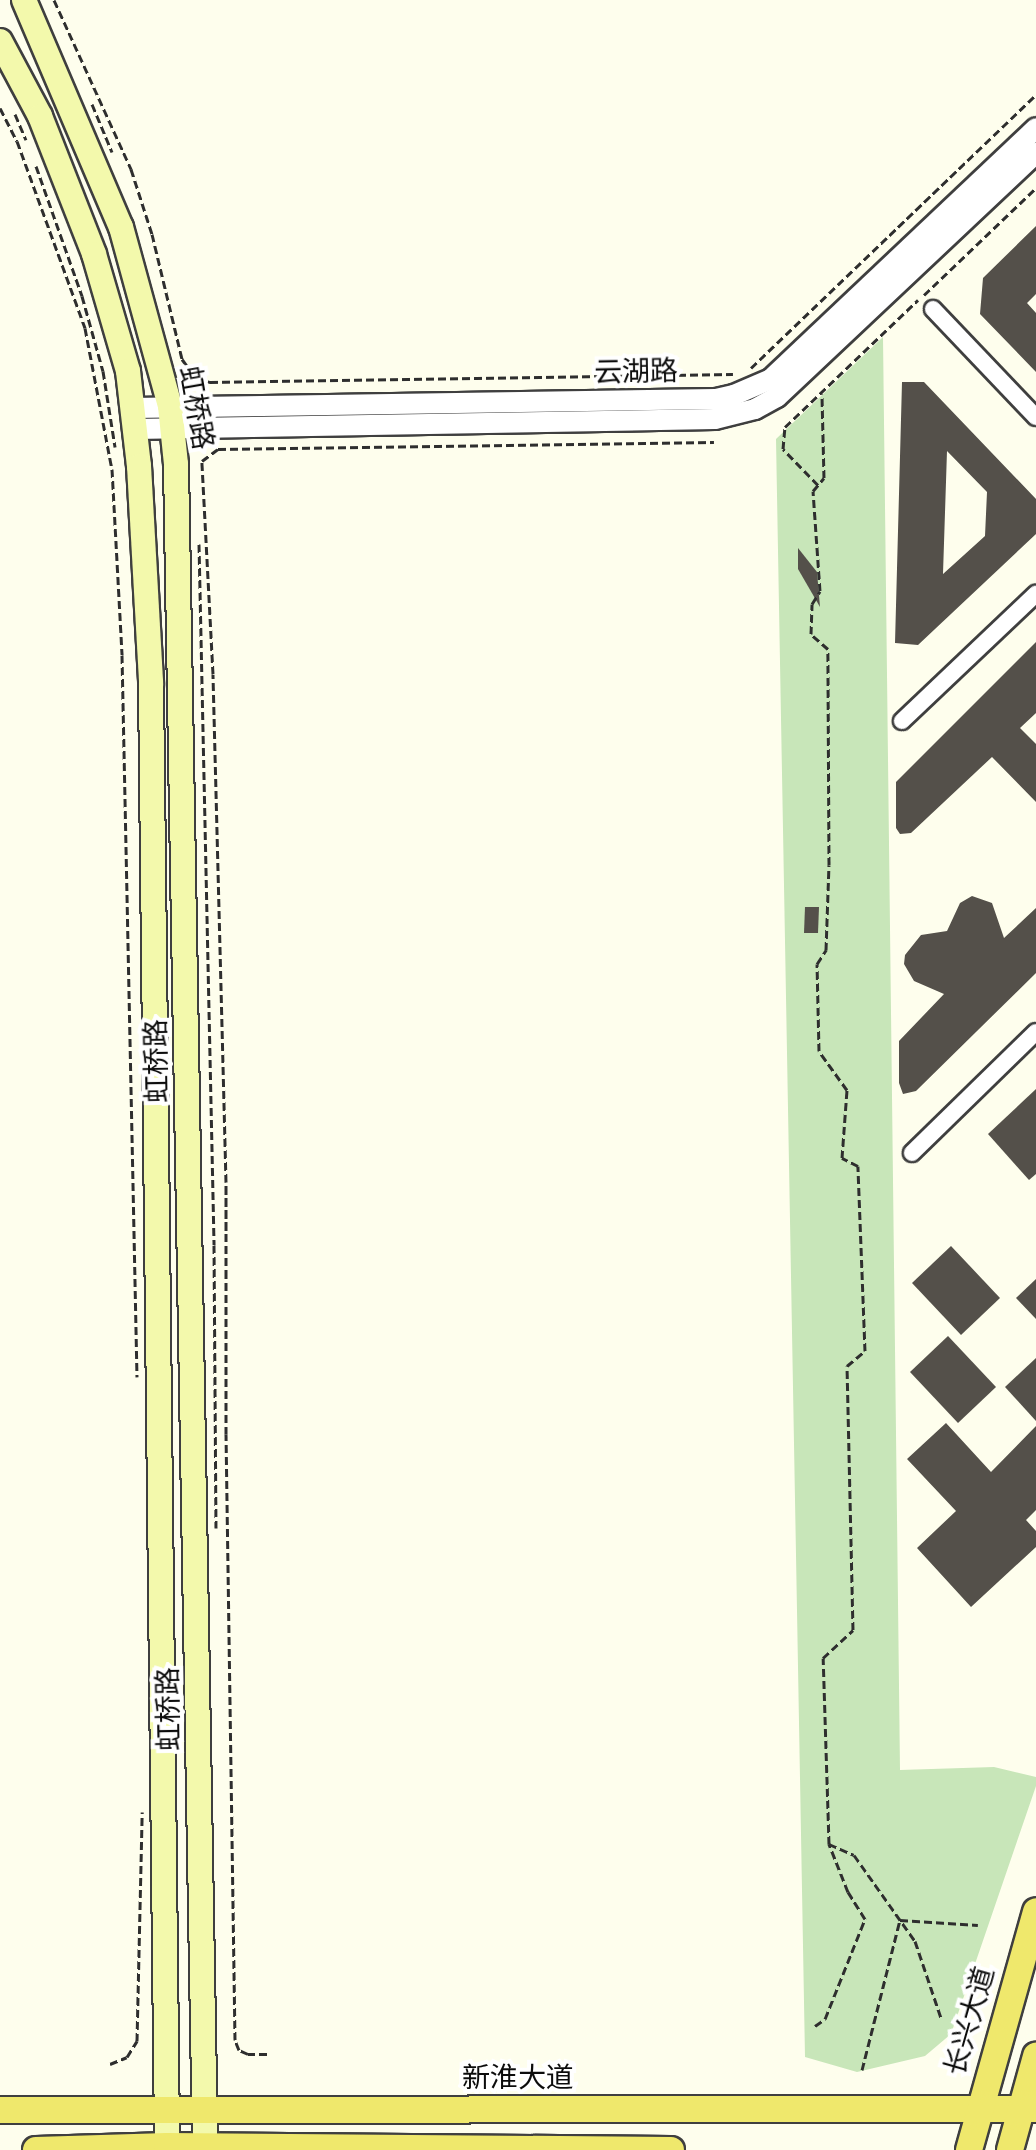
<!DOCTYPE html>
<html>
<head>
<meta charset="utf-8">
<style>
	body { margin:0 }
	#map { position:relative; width:1036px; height:2150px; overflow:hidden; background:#fefeed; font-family:"Zilla Slab","Noto Sans SC",serif }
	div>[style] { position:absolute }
	.green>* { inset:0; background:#c8e6b9 }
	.building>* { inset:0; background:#54504a }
	.path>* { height:3px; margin-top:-1.5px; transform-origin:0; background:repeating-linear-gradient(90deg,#2e2e2e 0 8px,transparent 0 12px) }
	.roads { filter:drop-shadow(2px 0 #3f3f3f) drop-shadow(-2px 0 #3f3f3f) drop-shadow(0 2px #3f3f3f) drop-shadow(0 -2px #3f3f3f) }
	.minor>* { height:16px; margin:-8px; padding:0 8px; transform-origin:8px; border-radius:8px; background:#fff }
	.tertiary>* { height:20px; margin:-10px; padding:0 10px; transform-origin:10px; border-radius:10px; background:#fff }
	.secondary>* { height:24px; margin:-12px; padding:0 12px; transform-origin:12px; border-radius:12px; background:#f3f9ac }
	.primary>* { height:26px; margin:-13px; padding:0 13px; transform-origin:13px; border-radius:13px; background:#efe86c }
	span { translate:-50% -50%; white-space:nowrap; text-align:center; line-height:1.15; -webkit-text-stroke:8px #fff; paint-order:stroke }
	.street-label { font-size:28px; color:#0c0c0c }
</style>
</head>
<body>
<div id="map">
	<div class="green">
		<i style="clip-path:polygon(883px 337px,900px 1770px,994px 1767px,1036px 1777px,1036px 1786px,951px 2034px,925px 2056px,857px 2072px,805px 2057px,776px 439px)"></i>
	</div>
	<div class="building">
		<i style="clip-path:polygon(1036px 226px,1036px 294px,1027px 303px,1036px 313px,1036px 372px,980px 314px,983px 278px)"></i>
		<i style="clip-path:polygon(evenodd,902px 382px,924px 382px,1036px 499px,1036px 534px,918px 645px,895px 643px,902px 382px,947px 451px,987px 492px,985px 536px,943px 574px,947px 451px)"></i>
		<i style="clip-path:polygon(798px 548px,817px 572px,820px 607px,798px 569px)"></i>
		<i style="clip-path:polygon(1036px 642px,1036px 713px,1020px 728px,1036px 744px,1036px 802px,992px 757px,911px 833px,900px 834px,896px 828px,896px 782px)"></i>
		<i style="clip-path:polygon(972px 896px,992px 903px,1004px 938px,1036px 908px,1036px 973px,916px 1091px,903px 1094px,899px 1083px,899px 1041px,944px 994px,914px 981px,904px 964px,905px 955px,921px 935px,947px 931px,960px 903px)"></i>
		<i style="clip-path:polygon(805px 907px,819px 907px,818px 933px,804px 933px)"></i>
		<i style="clip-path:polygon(1036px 1089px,1036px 1174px,1029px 1180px,988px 1134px)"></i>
		<i style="clip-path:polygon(951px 1246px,1000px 1298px,961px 1335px,912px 1283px)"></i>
		<i style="clip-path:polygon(1036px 1279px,1036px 1319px,1016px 1298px)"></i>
		<i style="clip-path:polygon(948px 1336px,996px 1387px,958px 1423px,910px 1372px)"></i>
		<i style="clip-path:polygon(1036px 1358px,1036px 1421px,1005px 1387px)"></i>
		<i style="clip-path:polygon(946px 1423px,991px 1472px,1036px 1426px,1036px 1510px,1026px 1520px,1036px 1531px,1036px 1547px,971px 1607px,917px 1548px,956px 1511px,907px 1459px)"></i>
	</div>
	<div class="path">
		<i style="left:54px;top:0;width:186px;rotate:65.5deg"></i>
		<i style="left:131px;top:169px;width:68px;rotate:72.1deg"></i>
		<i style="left:152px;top:234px;width:129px;rotate:76.5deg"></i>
		<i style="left:182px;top:359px;width:24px;rotate:54deg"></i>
		<i style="left:196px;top:378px;width:15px;rotate:16deg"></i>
		<i style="left:210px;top:382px;width:523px;rotate:-0.88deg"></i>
		<i style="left:92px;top:104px;width:52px;rotate:67.4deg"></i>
		<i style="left:0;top:108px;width:37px;rotate:63deg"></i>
		<i style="left:17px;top:141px;width:199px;rotate:70deg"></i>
		<i style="left:85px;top:328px;width:144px;rotate:79.2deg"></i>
		<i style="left:112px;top:469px;width:186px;rotate:86.9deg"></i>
		<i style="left:122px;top:655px;width:722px;rotate:88.81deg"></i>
		<i style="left:15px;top:114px;width:28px;rotate:67deg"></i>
		<i style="left:36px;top:166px;width:138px;rotate:70.5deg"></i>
		<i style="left:82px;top:296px;width:78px;rotate:74.4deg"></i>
		<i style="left:103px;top:371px;width:77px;rotate:81deg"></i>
		<i style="left:924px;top:295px;width:155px;rotate:-43.7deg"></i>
		<i style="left:751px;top:368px;width:395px;rotate:-43.8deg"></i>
		<i style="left:818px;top:485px;width:50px;rotate:-134.2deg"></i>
		<i style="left:783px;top:449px;width:22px;rotate:-85deg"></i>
		<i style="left:785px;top:427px;width:184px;rotate:-43.7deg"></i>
		<i style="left:199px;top:544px;width:701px;rotate:88.77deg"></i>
		<i style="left:214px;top:1245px;width:283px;rotate:89.6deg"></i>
		<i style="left:829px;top:1844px;width:27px;rotate:24deg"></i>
		<i style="left:854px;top:1855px;width:105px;rotate:54.7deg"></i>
		<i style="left:915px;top:1941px;width:81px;rotate:71.3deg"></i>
		<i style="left:815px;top:2026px;width:12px;rotate:-35deg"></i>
		<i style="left:825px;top:2019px;width:108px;rotate:-68.2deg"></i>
		<i style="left:865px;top:1919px;width:32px;rotate:-122deg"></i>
		<i style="left:848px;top:1892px;width:52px;rotate:-111.6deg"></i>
		<i style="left:829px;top:1844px;width:186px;rotate:-91.8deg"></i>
		<i style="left:823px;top:1658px;width:41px;rotate:-43deg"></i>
		<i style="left:853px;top:1630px;width:264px;rotate:-91.3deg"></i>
		<i style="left:847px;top:1366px;width:23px;rotate:-40deg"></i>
		<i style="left:865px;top:1351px;width:185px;rotate:-92.2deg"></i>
		<i style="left:858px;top:1166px;width:18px;rotate:-153deg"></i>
		<i style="left:842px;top:1158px;width:68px;rotate:-85.8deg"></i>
		<i style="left:847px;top:1090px;width:48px;rotate:-125.7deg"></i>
		<i style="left:819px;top:1051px;width:87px;rotate:-91.3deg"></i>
		<i style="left:817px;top:964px;width:17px;rotate:-57deg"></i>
		<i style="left:826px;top:950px;width:85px;rotate:-88deg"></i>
		<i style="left:829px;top:865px;width:216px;rotate:-90.3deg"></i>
		<i style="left:828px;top:649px;width:23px;rotate:-139deg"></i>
		<i style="left:811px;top:634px;width:30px;rotate:-88deg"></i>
		<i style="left:812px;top:604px;width:15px;rotate:-58deg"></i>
		<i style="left:820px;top:591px;width:100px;rotate:-94deg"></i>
		<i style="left:813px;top:491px;width:17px;rotate:-50deg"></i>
		<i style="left:824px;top:478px;width:84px;rotate:-91.4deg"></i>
		<i style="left:267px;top:2054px;width:19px;rotate:180deg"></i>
		<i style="left:248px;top:2054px;width:10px;rotate:-156deg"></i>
		<i style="left:239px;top:2050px;width:11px;rotate:-112deg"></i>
		<i style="left:235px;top:2040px;width:606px;rotate:-90.85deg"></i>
		<i style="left:226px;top:1434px;width:252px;rotate:-90deg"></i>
		<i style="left:226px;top:1182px;width:508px;rotate:-91.47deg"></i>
		<i style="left:213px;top:674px;width:213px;rotate:-93deg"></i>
		<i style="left:202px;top:461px;width:20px;rotate:-37deg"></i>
		<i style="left:218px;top:449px;width:496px;rotate:-0.8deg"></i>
		<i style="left:110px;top:2064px;width:18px;rotate:-22deg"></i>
		<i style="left:127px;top:2057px;width:19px;rotate:-58deg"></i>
		<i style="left:137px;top:2041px;width:229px;rotate:-88.7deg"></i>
		<i style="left:862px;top:2070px;width:155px;rotate:-75.8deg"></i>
		<i style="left:900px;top:1920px;width:78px;rotate:3.7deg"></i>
	</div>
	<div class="roads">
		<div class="minor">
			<i style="left:933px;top:309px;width:149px;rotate:46.4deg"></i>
			<i style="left:902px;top:721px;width:185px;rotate:-43.5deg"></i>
			<i style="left:912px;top:1153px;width:173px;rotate:-44.3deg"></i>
		</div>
		<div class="tertiary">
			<i style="left:133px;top:408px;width:583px;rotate:-0.88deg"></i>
			<i style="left:716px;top:399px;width:18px;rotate:-13deg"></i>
			<i style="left:734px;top:395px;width:40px;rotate:-23.4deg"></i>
			<i style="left:771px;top:379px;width:365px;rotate:-43.4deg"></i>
			<i style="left:135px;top:429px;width:580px;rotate:-0.99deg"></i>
			<i style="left:715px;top:419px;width:41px;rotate:-14deg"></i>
			<i style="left:755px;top:409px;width:25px;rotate:-29deg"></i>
			<i style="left:777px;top:397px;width:356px;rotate:-43.3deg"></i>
		</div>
		<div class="secondary">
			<i style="left:24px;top:0;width:247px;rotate:66.9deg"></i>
			<i style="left:121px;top:227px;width:186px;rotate:74.7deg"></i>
			<i style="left:170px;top:406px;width:58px;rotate:84.1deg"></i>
			<i style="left:176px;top:464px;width:1683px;rotate:89.01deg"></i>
			<i style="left:0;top:41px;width:85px;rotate:61.9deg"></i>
			<i style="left:40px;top:116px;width:148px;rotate:68.6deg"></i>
			<i style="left:94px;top:254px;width:122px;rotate:73.8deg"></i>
			<i style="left:128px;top:371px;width:96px;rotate:83.4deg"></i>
			<i style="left:139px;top:466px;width:217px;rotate:86.8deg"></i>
			<i style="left:151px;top:683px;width:1463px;rotate:89.37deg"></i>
		</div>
		<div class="primary">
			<i style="left:0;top:2110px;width:1036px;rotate:-0.06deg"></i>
			<i style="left:36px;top:2150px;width:131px;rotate:-1.7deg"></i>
			<i style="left:167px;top:2146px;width:504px;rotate:0.45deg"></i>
			<i style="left:969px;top:2150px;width:248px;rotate:-74.3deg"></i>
			<i style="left:1010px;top:2150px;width:98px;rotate:-74.5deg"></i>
		</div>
	</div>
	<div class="street-label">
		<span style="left:636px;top:372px;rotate:-1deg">云湖路</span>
		<span style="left:196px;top:408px;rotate:80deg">虹桥路</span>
		<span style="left:157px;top:1061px;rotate:-91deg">虹桥路</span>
		<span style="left:169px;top:1709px;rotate:-91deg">虹桥路</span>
		<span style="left:970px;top:2021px;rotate:-74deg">长兴大道</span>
		<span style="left:518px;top:2078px">新淮大道</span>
	</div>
</div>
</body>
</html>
